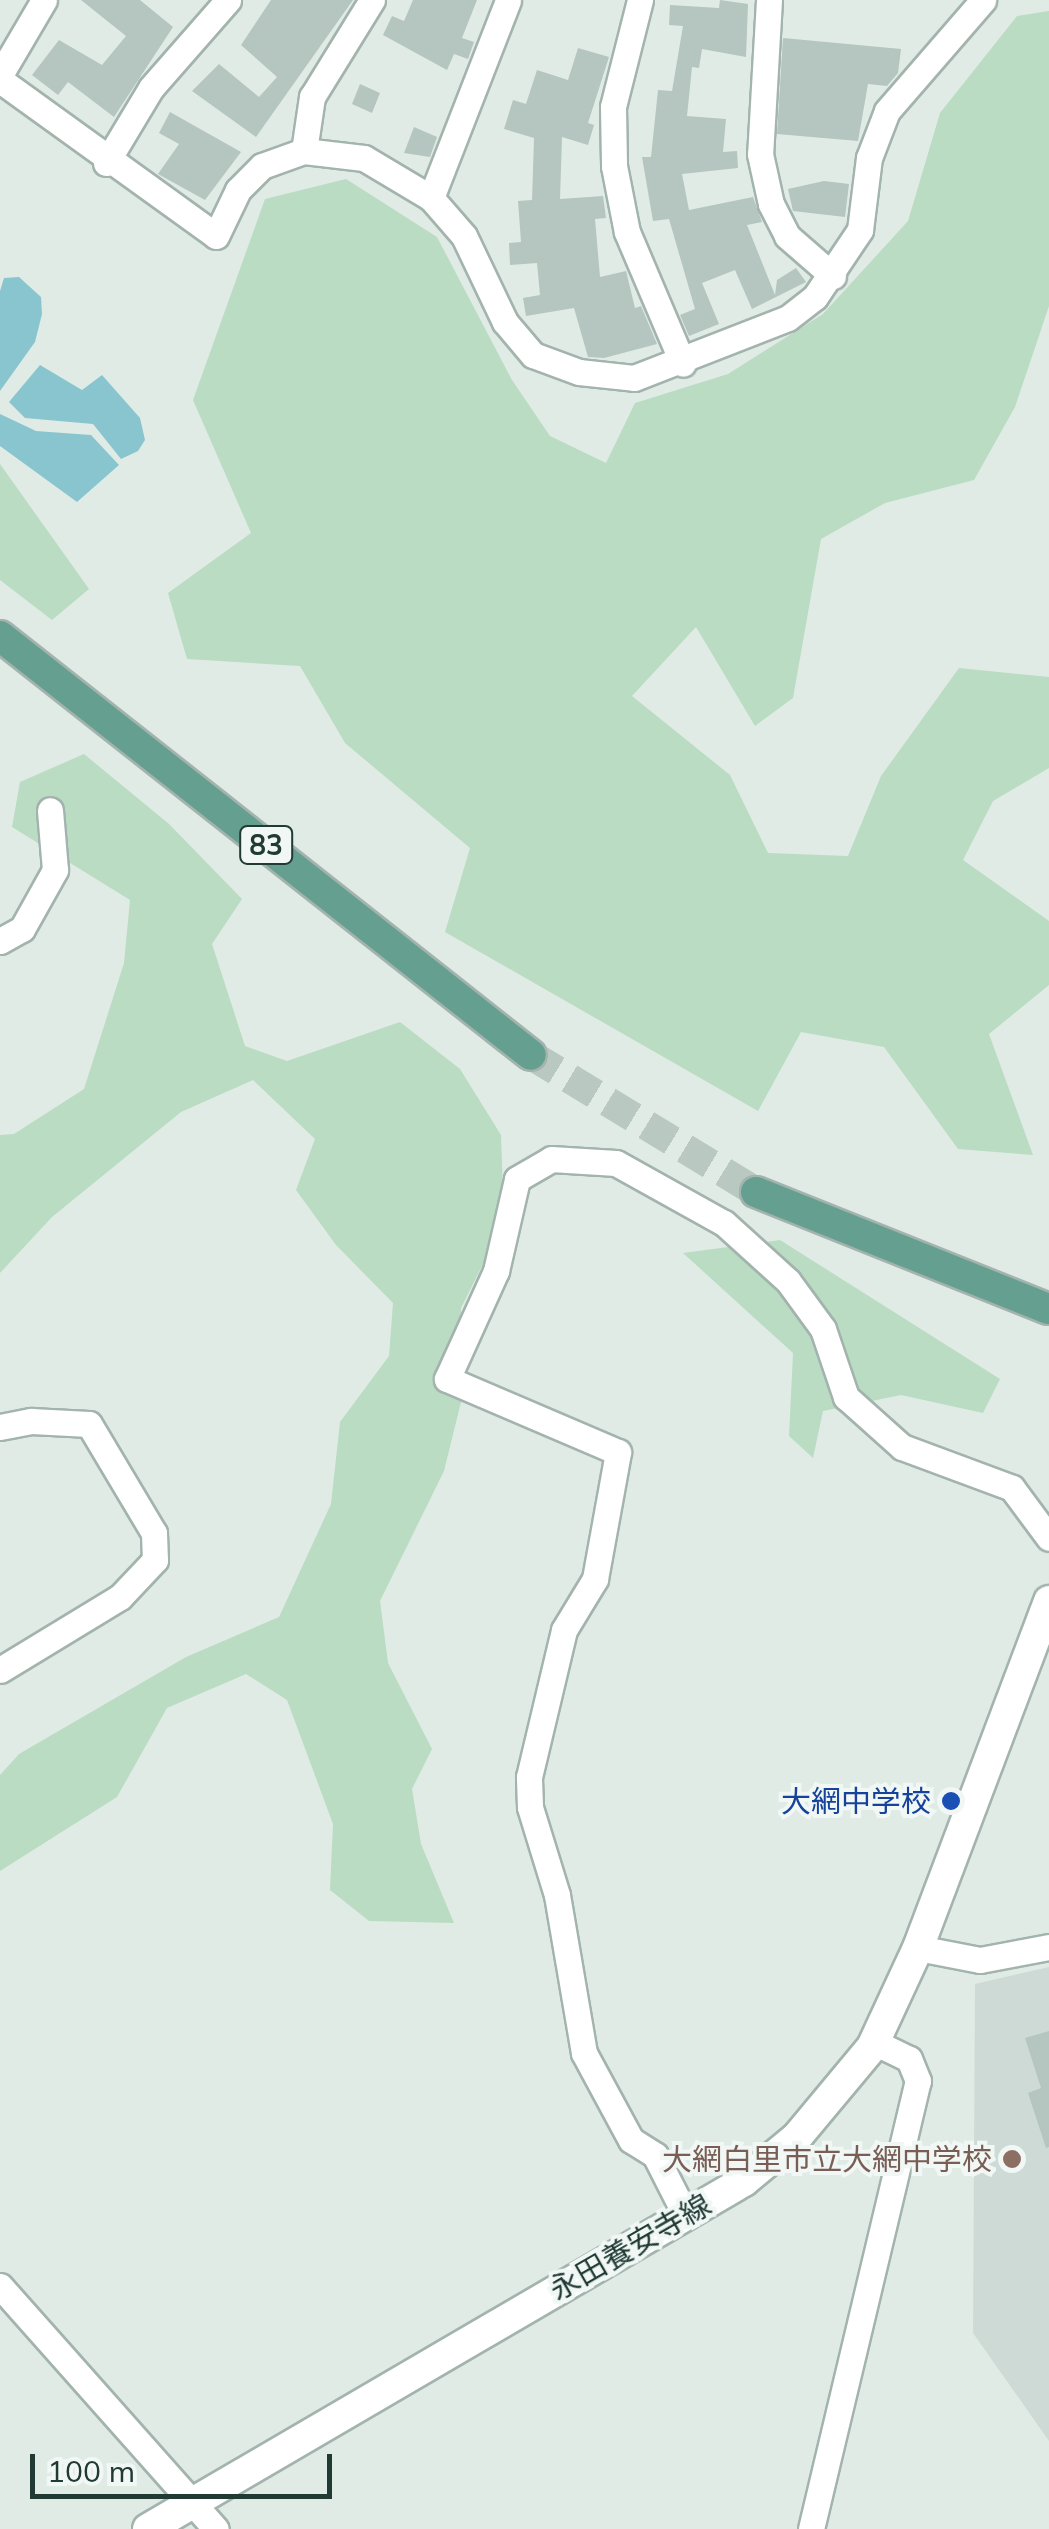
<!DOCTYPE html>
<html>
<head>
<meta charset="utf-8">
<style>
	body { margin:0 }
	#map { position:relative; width:1049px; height:2529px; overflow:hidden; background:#e0ebe6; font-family:Mulish,"Noto Sans JP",sans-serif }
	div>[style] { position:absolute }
	.built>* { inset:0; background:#cedad5 }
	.green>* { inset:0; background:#b9dcc2 }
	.water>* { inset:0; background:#89c5cf }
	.building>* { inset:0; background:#b5c5bf }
	.primary-tunnel>* { height:30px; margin-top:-15px; transform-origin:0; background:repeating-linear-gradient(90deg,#bac8c2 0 30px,transparent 0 45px) }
	.roads { filter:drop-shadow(2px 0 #a3b3ad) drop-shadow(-2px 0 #a3b3ad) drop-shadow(0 2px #a3b3ad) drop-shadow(0 -2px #a3b3ad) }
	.street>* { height:25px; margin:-12.5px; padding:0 12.5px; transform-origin:12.5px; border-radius:12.5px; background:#fff }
	.secondary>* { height:30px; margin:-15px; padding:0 15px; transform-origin:15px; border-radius:15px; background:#fff }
	.primary>* { height:30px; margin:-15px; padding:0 15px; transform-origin:15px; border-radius:15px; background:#659f90 }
	.dots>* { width:28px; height:28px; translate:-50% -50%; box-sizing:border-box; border:5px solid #f0f7f4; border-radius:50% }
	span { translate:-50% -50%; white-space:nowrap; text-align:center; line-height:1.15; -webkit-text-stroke:8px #f0f7f4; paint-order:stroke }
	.shield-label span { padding:2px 8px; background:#f0f7f4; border:2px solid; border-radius:8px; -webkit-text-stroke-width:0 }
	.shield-label { font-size:28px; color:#213b34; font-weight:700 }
	.transit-label { font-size:30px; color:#164399 }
	.right { translate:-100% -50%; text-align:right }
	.education-label { font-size:30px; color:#785e54 }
	.street-label { font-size:30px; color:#213b34 }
	.scale { position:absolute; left:30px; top:2454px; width:302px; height:45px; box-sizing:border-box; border:5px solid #213b34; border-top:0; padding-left:12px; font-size:30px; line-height:35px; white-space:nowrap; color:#213b34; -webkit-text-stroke:8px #f0f7f4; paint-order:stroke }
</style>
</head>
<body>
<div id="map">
	<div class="built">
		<i style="clip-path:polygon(1049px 1967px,1049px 2441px,973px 2333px,975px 1984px)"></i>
	</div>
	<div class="green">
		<i style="clip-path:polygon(1049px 11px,1049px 306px,1015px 407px,974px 480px,885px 503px,821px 539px,793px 698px,755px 726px,696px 627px,632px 696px,730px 775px,768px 853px,848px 856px,881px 776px,959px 668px,1049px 677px,1049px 768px,993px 801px,963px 860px,1049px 921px,1049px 985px,989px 1034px,1033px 1155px,958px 1149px,884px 1047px,801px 1032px,758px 1111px,445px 932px,470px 848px,345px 743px,300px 666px,187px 659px,168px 593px,251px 533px,193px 400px,265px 199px,346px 179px,437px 237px,512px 380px,550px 436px,606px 463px,635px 403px,728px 374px,823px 314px,908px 221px,940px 113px,1017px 16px)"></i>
		<i style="clip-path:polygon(0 464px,89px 589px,52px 620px,0 580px)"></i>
		<i style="clip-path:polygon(84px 754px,169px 824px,242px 899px,212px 944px,245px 1046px,287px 1061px,400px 1022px,460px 1069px,501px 1135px,504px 1222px,461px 1308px,462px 1398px,444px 1471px,380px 1601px,388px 1663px,432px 1749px,412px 1789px,421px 1844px,454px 1923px,369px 1921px,330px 1890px,333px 1824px,287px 1700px,246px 1674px,167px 1708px,117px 1797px,0 1871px,0 1775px,19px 1754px,186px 1657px,279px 1617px,331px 1504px,340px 1422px,389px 1356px,393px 1303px,336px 1245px,296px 1190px,315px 1139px,253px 1080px,181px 1112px,52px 1217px,0 1273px,0 1135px,14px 1134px,84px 1089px,124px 963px,130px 900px,12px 827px,20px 782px)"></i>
		<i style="clip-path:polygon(780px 1240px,1000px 1379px,983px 1413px,901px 1395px,823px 1411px,813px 1458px,789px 1436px,793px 1353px,683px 1253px)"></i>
	</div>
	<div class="water">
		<i style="clip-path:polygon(19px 277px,41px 297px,42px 314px,35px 342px,0 391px,0 291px,4px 278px)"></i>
		<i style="clip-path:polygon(40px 365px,82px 390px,102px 375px,140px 418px,145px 440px,138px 451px,121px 459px,93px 424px,25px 418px,9px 402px)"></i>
		<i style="clip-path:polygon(0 414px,36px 431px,91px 435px,119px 465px,77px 502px,0 446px)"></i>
	</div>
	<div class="building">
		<i style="clip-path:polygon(81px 0,140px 0,173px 27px,114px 117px,68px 82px,58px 95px,32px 75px,59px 40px,102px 65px,126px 36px)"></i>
		<i style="clip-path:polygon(271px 0,353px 0,256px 137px,192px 91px,219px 64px,259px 97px,277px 77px,241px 45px)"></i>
		<i style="clip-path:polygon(413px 0,477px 0,462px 38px,474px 42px,468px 59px,454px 54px,447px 70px,383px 35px,392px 16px,404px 21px)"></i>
		<i style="clip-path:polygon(720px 0,748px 4px,746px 57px,702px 49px,699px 68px,692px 67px,687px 116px,726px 119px,723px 152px,737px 151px,738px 168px,682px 174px,689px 210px,753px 197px,762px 222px,747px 225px,775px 295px,777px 280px,796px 268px,806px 282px,752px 309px,735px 270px,702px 283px,719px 324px,689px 336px,680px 315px,695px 309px,669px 219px,653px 221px,642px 157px,651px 157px,658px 90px,672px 91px,683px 26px,669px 25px,670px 5px,719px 8px)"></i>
		<i style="clip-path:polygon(783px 38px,901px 49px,898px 73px,887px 86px,868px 84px,858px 141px,777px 134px)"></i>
		<i style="clip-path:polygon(578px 48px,609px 57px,588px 123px,594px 125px,588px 145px,562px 137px,560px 199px,603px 196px,606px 218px,595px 219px,600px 277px,626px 271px,635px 308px,641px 306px,657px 344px,604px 358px,588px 357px,574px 308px,526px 316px,523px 298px,540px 295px,537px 263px,510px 265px,509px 243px,521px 242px,518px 201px,532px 200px,534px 138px,504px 129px,513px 100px,526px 104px,537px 70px,568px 80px)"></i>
		<i style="clip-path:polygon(360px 84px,380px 93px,372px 113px,352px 104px)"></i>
		<i style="clip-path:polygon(170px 112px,241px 152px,205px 200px,158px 174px,179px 144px,159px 133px)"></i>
		<i style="clip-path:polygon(414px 127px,437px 137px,430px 157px,404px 153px)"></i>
		<i style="clip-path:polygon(824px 181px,849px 184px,845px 217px,793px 211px,788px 189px)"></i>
		<i style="clip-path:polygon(1049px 2031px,1049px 2147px,1046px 2148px,1028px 2093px,1041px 2088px,1025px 2038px)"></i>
	</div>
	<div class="primary-tunnel">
		<i style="left:531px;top:1055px;width:263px;rotate:31.3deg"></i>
	</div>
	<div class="roads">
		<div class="street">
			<i style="left:640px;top:0;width:110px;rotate:104.2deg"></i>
			<i style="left:613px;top:107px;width:59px;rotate:89deg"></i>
			<i style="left:614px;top:166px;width:67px;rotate:78.9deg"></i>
			<i style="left:627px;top:232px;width:143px;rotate:67deg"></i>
			<i style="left:769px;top:0;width:154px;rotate:93.3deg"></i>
			<i style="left:760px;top:154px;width:51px;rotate:77.6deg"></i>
			<i style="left:771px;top:204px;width:36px;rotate:63deg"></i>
			<i style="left:787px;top:236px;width:61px;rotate:41deg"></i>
			<i style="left:0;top:75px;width:87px;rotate:-59.6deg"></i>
			<i style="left:0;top:80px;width:266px;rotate:35.8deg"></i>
			<i style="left:216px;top:236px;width:51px;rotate:-64.4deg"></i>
			<i style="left:238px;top:190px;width:34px;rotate:-45deg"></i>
			<i style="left:262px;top:166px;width:45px;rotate:-19.7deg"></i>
			<i style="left:304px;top:151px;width:60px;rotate:6.7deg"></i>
			<i style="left:364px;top:158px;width:78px;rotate:30.8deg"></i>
			<i style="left:431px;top:198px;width:50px;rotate:49deg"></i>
			<i style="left:464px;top:236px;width:95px;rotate:64.5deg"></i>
			<i style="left:505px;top:322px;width:43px;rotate:49.7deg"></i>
			<i style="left:533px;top:355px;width:49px;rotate:20.3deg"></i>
			<i style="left:579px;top:372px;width:55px;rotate:6.2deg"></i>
			<i style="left:634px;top:378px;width:165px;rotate:-21.3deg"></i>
			<i style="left:788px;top:318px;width:34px;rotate:-38deg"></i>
			<i style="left:815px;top:297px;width:81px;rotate:-56.1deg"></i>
			<i style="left:860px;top:230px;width:73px;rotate:-82.9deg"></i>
			<i style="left:869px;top:158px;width:50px;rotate:-69deg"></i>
			<i style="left:887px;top:111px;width:147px;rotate:-49.1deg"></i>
			<i style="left:304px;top:151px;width:55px;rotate:-81.6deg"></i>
			<i style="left:312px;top:97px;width:114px;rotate:-58.3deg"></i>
			<i style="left:106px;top:163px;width:87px;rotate:-59deg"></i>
			<i style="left:151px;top:88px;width:117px;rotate:-48.8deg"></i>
			<i style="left:431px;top:198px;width:212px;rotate:-68.7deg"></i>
			<i style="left:0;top:941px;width:25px;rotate:-29deg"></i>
			<i style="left:22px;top:929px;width:68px;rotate:-60.8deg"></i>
			<i style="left:55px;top:870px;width:60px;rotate:-94.8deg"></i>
			<i style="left:0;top:1427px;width:32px;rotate:-11deg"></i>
			<i style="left:31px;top:1421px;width:58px;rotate:3deg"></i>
			<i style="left:89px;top:1424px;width:127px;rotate:59.2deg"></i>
			<i style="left:154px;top:1533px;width:27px;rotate:88deg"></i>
			<i style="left:155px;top:1560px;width:51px;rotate:133.4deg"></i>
			<i style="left:120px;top:1597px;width:140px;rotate:148.7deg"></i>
			<i style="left:918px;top:1948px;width:63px;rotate:11deg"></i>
			<i style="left:980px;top:1960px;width:70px;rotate:-10.7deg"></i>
			<i style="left:686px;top:2216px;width:68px;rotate:-116.9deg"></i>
			<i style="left:655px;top:2155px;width:28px;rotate:-148deg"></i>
			<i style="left:631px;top:2140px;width:99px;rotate:-118.4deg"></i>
			<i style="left:584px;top:2053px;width:160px;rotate:-99.7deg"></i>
			<i style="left:557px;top:1895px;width:92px;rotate:-107.1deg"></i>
			<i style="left:530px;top:1807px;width:30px;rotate:-92deg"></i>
			<i style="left:529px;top:1777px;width:151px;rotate:-76.6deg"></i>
			<i style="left:564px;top:1630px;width:60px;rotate:-58.7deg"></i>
			<i style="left:595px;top:1579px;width:129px;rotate:-79.7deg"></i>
			<i style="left:618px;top:1452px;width:186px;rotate:-156.9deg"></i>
			<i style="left:447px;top:1379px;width:119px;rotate:-65.6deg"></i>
			<i style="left:496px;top:1271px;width:94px;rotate:-77.1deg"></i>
			<i style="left:517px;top:1179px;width:39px;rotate:-30deg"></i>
			<i style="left:551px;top:1159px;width:65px;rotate:3.5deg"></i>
			<i style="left:616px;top:1163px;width:124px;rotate:29.1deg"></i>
			<i style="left:724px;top:1223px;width:86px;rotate:42.2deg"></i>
			<i style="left:788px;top:1281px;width:59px;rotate:53.9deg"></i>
			<i style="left:823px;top:1329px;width:72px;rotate:71.3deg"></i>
			<i style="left:846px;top:1397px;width:75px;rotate:41.8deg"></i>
			<i style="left:902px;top:1447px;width:117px;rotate:20.4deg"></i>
			<i style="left:1012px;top:1488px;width:62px;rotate:53.5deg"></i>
			<i style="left:0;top:2286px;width:325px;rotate:48.4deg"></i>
			<i style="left:811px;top:2529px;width:461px;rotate:-76.6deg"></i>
			<i style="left:918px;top:2081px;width:24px;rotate:-112deg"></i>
			<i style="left:909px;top:2059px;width:39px;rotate:-154deg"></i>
		</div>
		<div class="secondary">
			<i style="left:148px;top:2529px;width:690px;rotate:-30.28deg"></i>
			<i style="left:744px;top:2181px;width:69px;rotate:-39.7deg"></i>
			<i style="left:797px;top:2137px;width:117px;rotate:-50.2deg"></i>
			<i style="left:872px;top:2047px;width:109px;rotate:-65.1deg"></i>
			<i style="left:918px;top:1948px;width:371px;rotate:-69.3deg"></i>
		</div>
		<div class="primary">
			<i style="left:0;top:636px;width:676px;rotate:38.28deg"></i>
			<i style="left:756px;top:1192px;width:315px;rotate:21.8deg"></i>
		</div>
	</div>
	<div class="dots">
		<i style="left:951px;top:1801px;background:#1a4fb4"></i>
		<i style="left:1012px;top:2159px;background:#8d6e63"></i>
	</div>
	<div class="shield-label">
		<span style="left:266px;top:845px">83</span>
	</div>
	<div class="transit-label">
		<span class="right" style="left:931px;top:1801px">大網中学校</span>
	</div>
	<div class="education-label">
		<span class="right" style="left:992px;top:2159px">大網白里市立大網中学校</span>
	</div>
	<div class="street-label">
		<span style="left:630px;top:2247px;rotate:-30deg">永田養安寺線</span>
	</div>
	<div class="scale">100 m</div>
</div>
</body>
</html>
